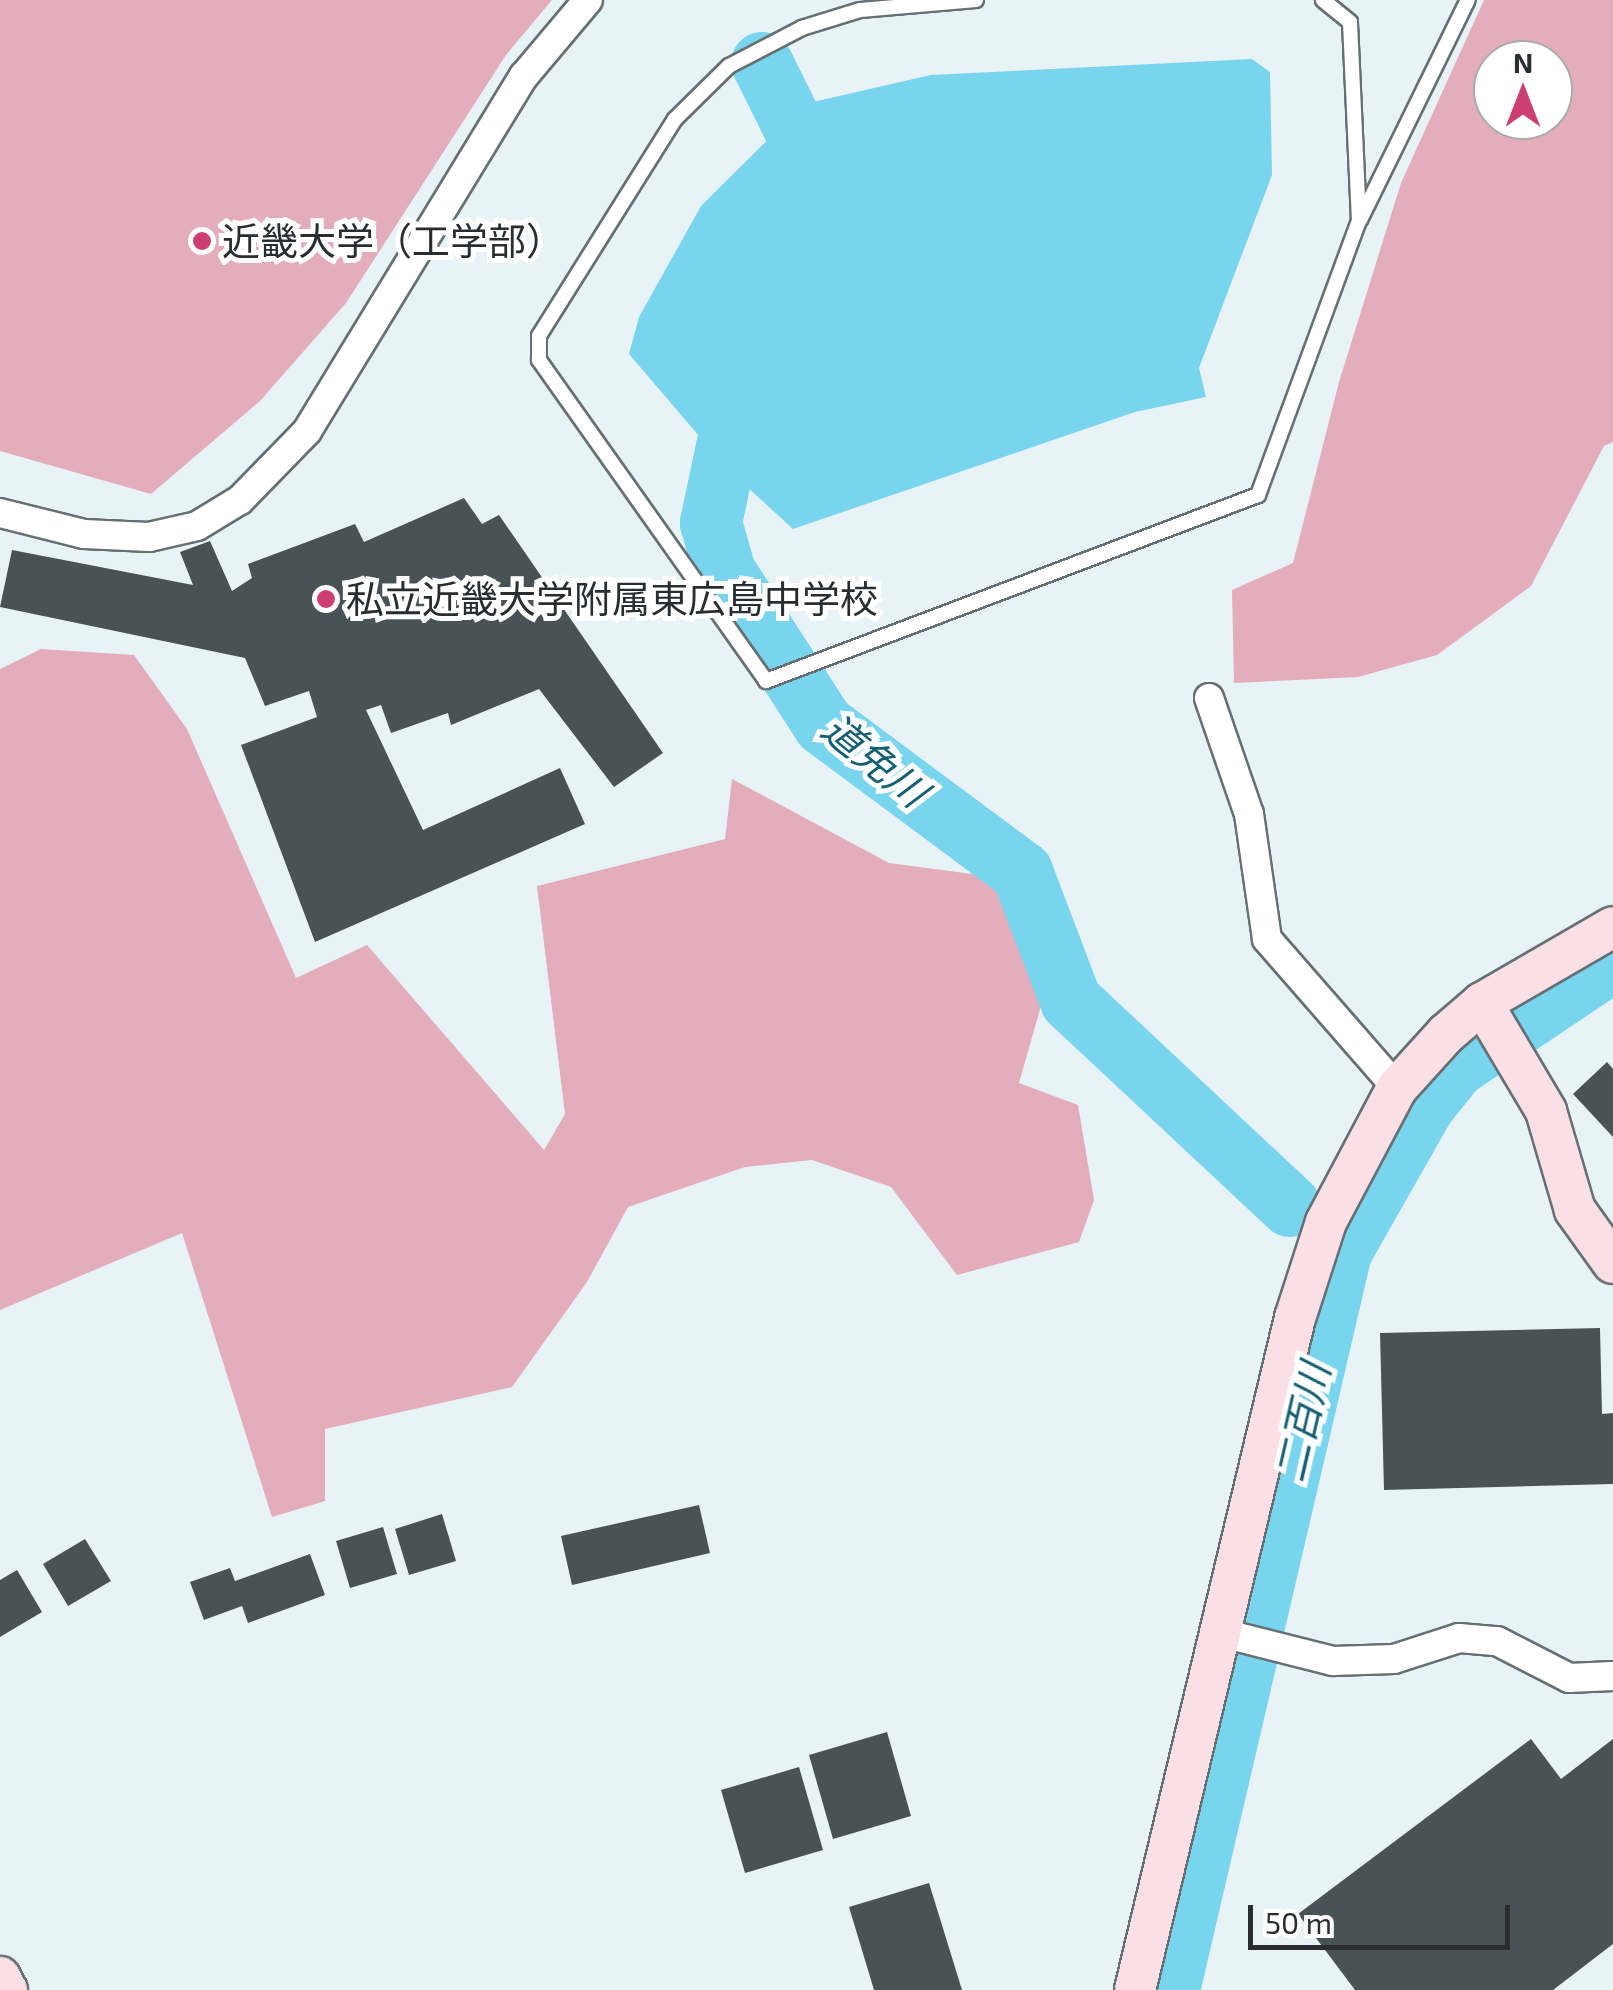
<!DOCTYPE html>
<html>
<head>
<meta charset="utf-8">
<style>
	body { margin:0 }
	#map { position:relative; width:1613px; height:1990px; overflow:hidden; background:#e8f3f7; font-family:"Exo 2","Noto Sans JP",sans-serif }
	div>[style] { position:absolute }
	.green>* { inset:0; background:#e3adbb }
	.water>* { inset:0; background:#79d4ed }
	.river>* { height:62px; margin:-31px; padding:0 31px; transform-origin:31px; border-radius:31px; background:#79d4ed }
	.building>* { inset:0; background:#495255 }
	.roads { filter:drop-shadow(2px 0 #667073) drop-shadow(-2px 0 #667073) drop-shadow(0 2px #667073) drop-shadow(0 -2px #667073) }
	.lane>* { height:14px; margin:-7px; padding:0 7px; transform-origin:7px; border-radius:7px; background:#fff }
	.street>* { height:28px; margin:-14px; padding:0 14px; transform-origin:14px; border-radius:14px; background:#fff }
	.secondary>* { height:40px; margin:-20px; padding:0 20px; transform-origin:20px; border-radius:20px; background:#fbdfe7 }
	.dots>* { width:28px; height:28px; translate:-50% -50%; box-sizing:border-box; border:5px solid #fff; border-radius:50% }
	span { translate:-50% -50%; white-space:nowrap; text-align:center; line-height:1.15; -webkit-text-stroke:10px #fff; paint-order:stroke }
	.poi-label { font-size:38px; color:#292d2f }
	.left { translate:0 -50%; text-align:left }
	.water-label { font-size:40px; color:#145f71; font-style:italic }
	.north { position:absolute; left:1473px; top:40px; width:100px; height:100px; box-sizing:border-box; background:#fff; border:2px solid #a9abac; border-radius:50%; rotate:0deg; font-size:28px; font-weight:700; line-height:40px; text-align:center; color:#292d2f }
	.north::after { content:''; display:block; margin:auto; width:35px; height:45px; background:#cb3f73; clip-path:polygon(50% 0,100% 100%,50% 72%,0 100%) }
	.scale { position:absolute; left:1248px; top:1905px; width:262px; height:45px; box-sizing:border-box; border:5px solid #292d2f; border-top:0; padding-left:12px; font-size:30px; line-height:35px; white-space:nowrap; color:#292d2f; -webkit-text-stroke:8px #fff; paint-order:stroke }
</style>
</head>
<body>
<div id="map">
	<div class="green">
		<i style="clip-path:polygon(0 0,552px 0,506px 55px,346px 303px,260px 401px,151px 494px,0 451px)"></i>
		<i style="clip-path:polygon(evenodd,1484px 0,1613px 0,1613px 442px,1604px 446px,1531px 586px,1437px 655px,1358px 677px,1234px 683px,1232px 590px,1293px 563px,1339px 382px,1401px 183px,1484px 0,1493px 60px,1553px 60px,1553px 120px,1493px 120px,1493px 60px)"></i>
		<i style="clip-path:polygon(41px 649px,134px 655px,187px 729px,296px 978px,367px 945px,544px 1150px,565px 1114px,537px 886px,725px 839px,732px 779px,889px 863px,1018px 880px,1041px 1006px,1019px 1083px,1078px 1105px,1094px 1200px,1079px 1242px,957px 1275px,891px 1187px,812px 1160px,745px 1167px,628px 1207px,587px 1282px,512px 1387px,325px 1429px,325px 1501px,272px 1517px,182px 1233px,0 1310px,0 669px)"></i>
	</div>
	<div class="water">
		<i style="clip-path:polygon(1252px 59px,1270px 72px,1272px 175px,1199px 368px,1206px 397px,1135px 412px,793px 529px,745px 485px,746px 470px,723px 464px,629px 354px,639px 317px,701px 206px,804px 104px,931px 75px)"></i>
	</div>
	<div class="river">
		<i style="left:762px;top:63px;width:142px;rotate:63.6deg"></i>
		<i style="left:771px;top:395px;width:68px;rotate:130.2deg"></i>
		<i style="left:727px;top:447px;width:78px;rotate:101.9deg"></i>
		<i style="left:711px;top:523px;width:51px;rotate:74.1deg"></i>
		<i style="left:725px;top:572px;width:182px;rotate:57.1deg"></i>
		<i style="left:824px;top:725px;width:247px;rotate:36.6deg"></i>
		<i style="left:1022px;top:872px;width:138px;rotate:69.2deg"></i>
		<i style="left:1071px;top:1001px;width:300px;rotate:43.1deg"></i>
		<i style="left:1169px;top:1990px;width:758px;rotate:-76.88deg"></i>
		<i style="left:1341px;top:1252px;width:168px;rotate:-60.4deg"></i>
		<i style="left:1424px;top:1106px;width:50px;rotate:-51.5deg"></i>
		<i style="left:1455px;top:1067px;width:190px;rotate:-33.9deg"></i>
	</div>
	<div class="building">
		<i style="clip-path:polygon(464px 498px,482px 524px,499px 515px,663px 753px,614px 787px,539px 689px,451px 725px,448px 713px,391px 733px,381px 705px,366px 710px,423px 830px,560px 768px,585px 824px,315px 942px,241px 745px,317px 717px,309px 691px,265px 706px,245px 658px,0 607px,12px 550px,193px 585px,180px 552px,210px 541px,232px 591px,252px 578px,248px 564px,355px 524px,364px 542px)"></i>
		<i style="clip-path:polygon(1607px 1062px,1613px 1069px,1613px 1137px,1573px 1094px)"></i>
		<i style="clip-path:polygon(1600px 1328px,1602px 1414px,1613px 1413px,1613px 1484px,1384px 1490px,1380px 1333px)"></i>
		<i style="clip-path:polygon(699px 1505px,710px 1553px,572px 1585px,561px 1536px)"></i>
		<i style="clip-path:polygon(442px 1514px,456px 1561px,409px 1575px,395px 1529px)"></i>
		<i style="clip-path:polygon(383px 1527px,397px 1574px,350px 1588px,336px 1541px)"></i>
		<i style="clip-path:polygon(85px 1539px,111px 1581px,68px 1606px,43px 1564px)"></i>
		<i style="clip-path:polygon(310px 1554px,325px 1595px,248px 1623px,242px 1606px,204px 1620px,190px 1582px,230px 1568px,235px 1581px)"></i>
		<i style="clip-path:polygon(17px 1570px,42px 1612px,0 1637px,0 1580px)"></i>
		<i style="clip-path:polygon(887px 1732px,911px 1816px,833px 1839px,809px 1755px)"></i>
		<i style="clip-path:polygon(1531px 1739px,1561px 1779px,1613px 1739px,1613px 1944px,1553px 1990px,1355px 1990px,1298px 1914px)"></i>
		<i style="clip-path:polygon(799px 1767px,823px 1850px,745px 1873px,721px 1790px)"></i>
		<i style="clip-path:polygon(929px 1883px,962px 1990px,874px 1990px,849px 1907px)"></i>
	</div>
	<div class="roads">
		<div class="lane">
			<i style="left:976px;top:0;width:116px;rotate:175.1deg"></i>
			<i style="left:860px;top:10px;width:61px;rotate:162.8deg"></i>
			<i style="left:802px;top:28px;width:82px;rotate:152.5deg"></i>
			<i style="left:729px;top:66px;width:76px;rotate:135.5deg"></i>
			<i style="left:675px;top:119px;width:256px;rotate:122.1deg"></i>
			<i style="left:539px;top:336px;width:24px;rotate:90deg"></i>
			<i style="left:539px;top:360px;width:393px;rotate:54.7deg"></i>
			<i style="left:766px;top:681px;width:526px;rotate:-20.71deg"></i>
			<i style="left:1258px;top:495px;width:292px;rotate:-69.8deg"></i>
			<i style="left:1359px;top:221px;width:199px;rotate:-92.6deg"></i>
			<i style="left:1350px;top:22px;width:35px;rotate:-141deg"></i>
			<i style="left:1360px;top:220px;width:245px;rotate:-63.9deg"></i>
		</div>
		<div class="street">
			<i style="left:0;top:513px;width:87px;rotate:14deg"></i>
			<i style="left:84px;top:534px;width:65px;rotate:2.6deg"></i>
			<i style="left:149px;top:537px;width:49px;rotate:-12.9deg"></i>
			<i style="left:197px;top:526px;width:50px;rotate:-31.2deg"></i>
			<i style="left:240px;top:500px;width:96px;rotate:-45.8deg"></i>
			<i style="left:307px;top:431px;width:416px;rotate:-58.6deg"></i>
			<i style="left:524px;top:76px;width:99px;rotate:-49.9deg"></i>
			<i style="left:1209px;top:698px;width:123px;rotate:71deg"></i>
			<i style="left:1249px;top:814px;width:126px;rotate:81.8deg"></i>
			<i style="left:1267px;top:939px;width:198px;rotate:48.9deg"></i>
			<i style="left:1218px;top:1632px;width:119px;rotate:14.2deg"></i>
			<i style="left:1333px;top:1661px;width:61px;rotate:-1.9deg"></i>
			<i style="left:1394px;top:1659px;width:68px;rotate:-17.9deg"></i>
			<i style="left:1459px;top:1638px;width:38px;rotate:5deg"></i>
			<i style="left:1497px;top:1641px;width:81px;rotate:27.2deg"></i>
			<i style="left:1569px;top:1678px;width:44px;rotate:-2.6deg"></i>
		</div>
		<div class="secondary">
			<i style="left:1482px;top:1003px;width:126px;rotate:59.3deg"></i>
			<i style="left:1546px;top:1111px;width:103px;rotate:73.7deg"></i>
			<i style="left:1575px;top:1210px;width:65px;rotate:54.4deg"></i>
			<i style="left:0;top:1977px;width:15px;rotate:62deg"></i>
			<i style="left:1135px;top:1990px;width:691px;rotate:-76.61deg"></i>
			<i style="left:1295px;top:1318px;width:101px;rotate:-72.1deg"></i>
			<i style="left:1326px;top:1222px;width:152px;rotate:-62.1deg"></i>
			<i style="left:1397px;top:1088px;width:73px;rotate:-47.8deg"></i>
			<i style="left:1446px;top:1034px;width:48px;rotate:-40.7deg"></i>
			<i style="left:1482px;top:1003px;width:151px;rotate:-30.1deg"></i>
		</div>
	</div>
	<div class="dots">
		<i style="left:202px;top:241px;background:#cb3f73"></i>
		<i style="left:326px;top:599px;background:#cb3f73"></i>
	</div>
	<div class="poi-label">
		<span class="left" style="left:222px;top:241px">近畿大学（工学部）</span>
		<span class="left" style="left:346px;top:599px">私立近畿大学附属東広島中学校</span>
	</div>
	<div class="water-label">
		<span style="left:876px;top:759px;rotate:39deg">道免川</span>
		<span style="left:1301px;top:1422px;rotate:-77deg">二百川</span>
	</div>
	<div class="north">N</div>
	<div class="scale">50 m</div>
</div>
</body>
</html>
